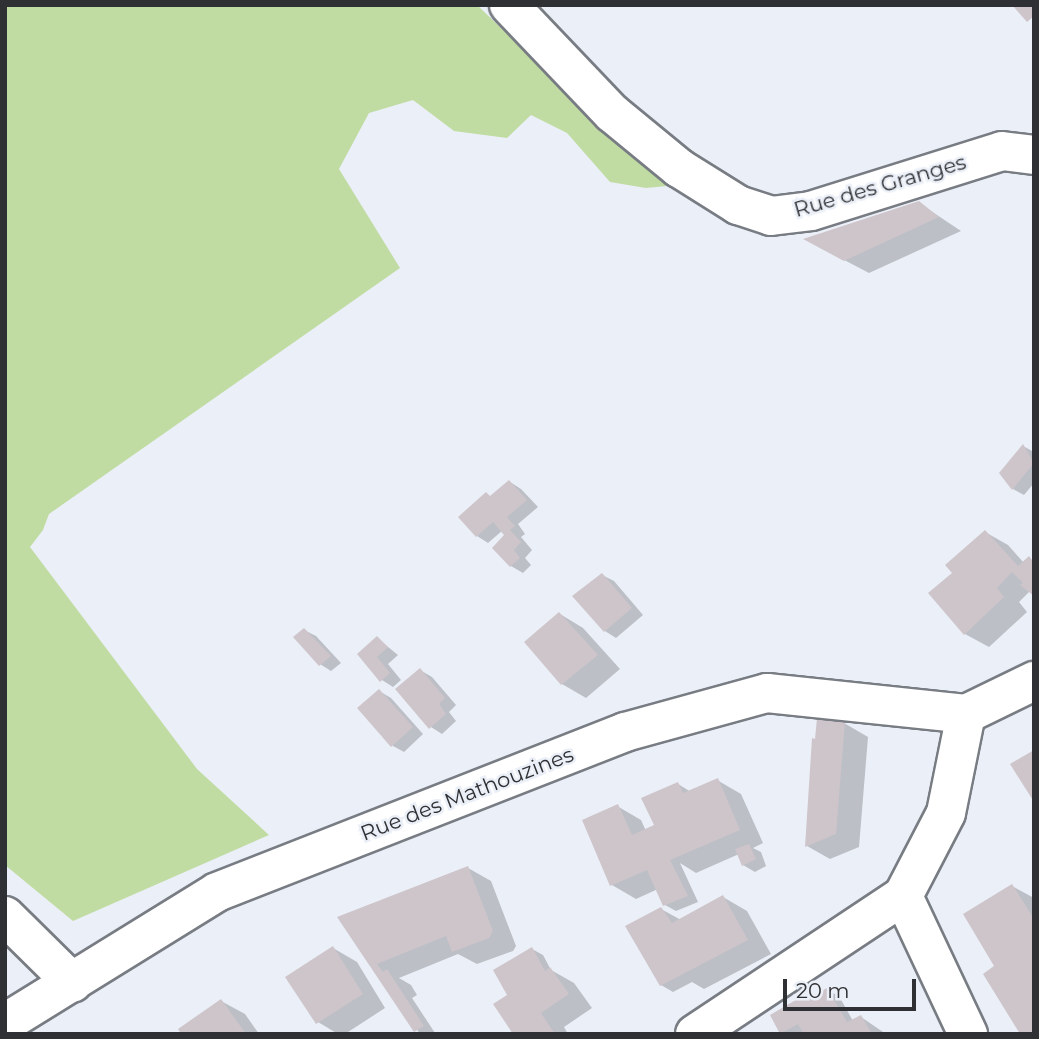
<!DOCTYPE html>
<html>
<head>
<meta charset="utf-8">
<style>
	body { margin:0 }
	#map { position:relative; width:1039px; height:1039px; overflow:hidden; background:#ebeff7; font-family:Montserrat,sans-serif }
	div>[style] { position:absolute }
	.green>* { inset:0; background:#c0dca3 }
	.shadow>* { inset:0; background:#0003 }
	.building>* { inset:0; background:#cec5cb }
	.roads { filter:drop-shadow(2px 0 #787c83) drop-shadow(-2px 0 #787c83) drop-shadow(0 2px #787c83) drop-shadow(0 -2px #787c83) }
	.minor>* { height:38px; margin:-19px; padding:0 19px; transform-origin:19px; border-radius:19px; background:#fff }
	span { translate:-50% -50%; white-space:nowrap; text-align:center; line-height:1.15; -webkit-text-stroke:5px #ebeff7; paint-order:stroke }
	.street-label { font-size:21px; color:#2f3033 }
	.frame { position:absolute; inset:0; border:7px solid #2f3033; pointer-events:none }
	.scale { position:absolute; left:783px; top:979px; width:133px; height:32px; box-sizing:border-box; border:4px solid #2f3033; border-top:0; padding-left:9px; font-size:21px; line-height:24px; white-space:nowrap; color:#2f3033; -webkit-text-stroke:5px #ebeff7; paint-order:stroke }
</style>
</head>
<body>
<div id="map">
	<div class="green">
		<i style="clip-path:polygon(5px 5px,477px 5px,667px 186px,646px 188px,610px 182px,567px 133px,531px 115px,507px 138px,454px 131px,413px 100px,369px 113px,339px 169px,400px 268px,49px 514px,43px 530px,30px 547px,197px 769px,269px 835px,73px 921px,5px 865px)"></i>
	</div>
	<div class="shadow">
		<i style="clip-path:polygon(919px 203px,961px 231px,869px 273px,829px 252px)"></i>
		<i style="clip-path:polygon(1023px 446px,1034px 452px,1034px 483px,1024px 495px,1013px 489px)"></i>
		<i style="clip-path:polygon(510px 482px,521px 489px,538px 507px,518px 524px,525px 534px,521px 537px,532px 550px,525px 558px,531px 565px,523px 573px,511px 566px,495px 548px,507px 535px,503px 530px,488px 543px,477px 536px,491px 497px)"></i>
		<i style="clip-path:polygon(985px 532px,1008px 545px,1024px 563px,1029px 559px,1034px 561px,1034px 594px,1030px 591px,1019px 602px,1027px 612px,989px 647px,965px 634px,954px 573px)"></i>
		<i style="clip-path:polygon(602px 575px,614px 581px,643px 615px,616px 638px,605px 631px)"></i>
		<i style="clip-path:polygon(560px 614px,583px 628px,620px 669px,586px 698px,562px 684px)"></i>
		<i style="clip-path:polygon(304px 630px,316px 636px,341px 663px,331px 671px,320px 664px)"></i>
		<i style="clip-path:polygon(377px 638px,398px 655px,388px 664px,401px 680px,393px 687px,382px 680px,359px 654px)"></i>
		<i style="clip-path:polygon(420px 670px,432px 677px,456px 705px,449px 712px,456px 721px,442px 734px,431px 727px)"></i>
		<i style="clip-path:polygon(379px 691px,391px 698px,423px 734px,404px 752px,393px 746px)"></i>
		<i style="clip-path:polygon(844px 723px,868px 737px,859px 847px,830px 859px,807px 846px)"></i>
		<i style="clip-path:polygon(717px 780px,741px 794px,763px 843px,753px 848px,761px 852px,766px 866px,755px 872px,743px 865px,739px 854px,696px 873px,680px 863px,698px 902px,676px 911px,665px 905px,658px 889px,636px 899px,612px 885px,617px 806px,641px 820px,646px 831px,656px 826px,678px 784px,691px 792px)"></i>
		<i style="clip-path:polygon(468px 868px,491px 881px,516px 946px,513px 951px,477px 964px,458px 954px,399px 978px,411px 985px,417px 995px,412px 998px,435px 1033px,420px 1034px,340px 917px)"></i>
		<i style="clip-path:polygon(1012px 886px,1034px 898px,1034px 1034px,997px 967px)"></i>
		<i style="clip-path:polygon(723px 897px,747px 911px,771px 954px,704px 989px,692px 982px,673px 992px,661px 985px,627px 926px,661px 909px,681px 920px)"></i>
		<i style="clip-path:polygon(333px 948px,357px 962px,385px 1008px,345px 1034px,338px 1034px,318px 1022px)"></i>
		<i style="clip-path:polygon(532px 949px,543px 955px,551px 970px,574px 983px,592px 1008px,564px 1027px,568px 1034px,515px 1034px,509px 995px)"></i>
		<i style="clip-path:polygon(827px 990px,839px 996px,853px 1021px,861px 1017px,886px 1034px,782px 1033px,772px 1016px,806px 996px,811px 999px)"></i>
		<i style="clip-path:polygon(221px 1001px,245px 1014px,259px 1034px,183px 1034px)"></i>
	</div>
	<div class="building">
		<i style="clip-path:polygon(1012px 5px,1034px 5px,1034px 16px,1027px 22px)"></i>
		<i style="clip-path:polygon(919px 201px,939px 217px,844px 261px,803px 239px)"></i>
		<i style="clip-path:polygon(1023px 444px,1034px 463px,1012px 490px,999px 473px)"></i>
		<i style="clip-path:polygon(509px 480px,527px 500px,507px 517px,515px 526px,510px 530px,521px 542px,514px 550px,520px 558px,510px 567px,492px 548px,504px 535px,493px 522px,476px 537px,458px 517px,486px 492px,490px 496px)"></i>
		<i style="clip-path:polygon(985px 530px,1018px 566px,1029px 556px,1034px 563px,1034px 596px,1020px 585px,1023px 583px,1012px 572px,997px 588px,1004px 597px,964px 635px,928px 593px,952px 573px,945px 565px)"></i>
		<i style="clip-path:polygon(602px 573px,632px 608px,604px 632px,572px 596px)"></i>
		<i style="clip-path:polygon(559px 612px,598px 655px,561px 685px,524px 642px)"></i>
		<i style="clip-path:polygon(304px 628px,331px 656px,319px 666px,293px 637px)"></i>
		<i style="clip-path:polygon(377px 636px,388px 647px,377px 657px,390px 673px,380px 682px,357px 654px)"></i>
		<i style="clip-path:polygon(420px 668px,445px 698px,439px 704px,446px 714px,429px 729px,395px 689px)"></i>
		<i style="clip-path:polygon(379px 689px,413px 727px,391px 747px,357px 708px)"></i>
		<i style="clip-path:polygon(817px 718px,845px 721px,836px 834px,805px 847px,812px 738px,815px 739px)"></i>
		<i style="clip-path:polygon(1034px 750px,1034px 802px,1010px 764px)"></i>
		<i style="clip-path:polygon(718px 778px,740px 830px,670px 860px,688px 896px,663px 906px,647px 870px,610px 886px,582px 820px,618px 804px,632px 835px,654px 825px,641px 798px,678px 782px,683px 793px)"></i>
		<i style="clip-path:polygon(749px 844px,756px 859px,742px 866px,735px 849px)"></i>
		<i style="clip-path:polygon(468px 866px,493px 931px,489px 938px,452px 952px,446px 936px,377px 964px,383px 972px,387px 969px,424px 1026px,414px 1032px,337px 917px)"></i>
		<i style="clip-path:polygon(1012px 884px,1034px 919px,1034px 1034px,1020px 1034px,983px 974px,994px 966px,963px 914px)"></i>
		<i style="clip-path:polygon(723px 895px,748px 940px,660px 986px,625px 926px,661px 907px,672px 923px)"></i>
		<i style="clip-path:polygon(333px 946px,363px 994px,316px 1024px,285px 977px)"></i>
		<i style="clip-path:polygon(532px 947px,545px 971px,550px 967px,569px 994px,541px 1013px,555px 1034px,513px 1034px,493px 1004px,507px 995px,493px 970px)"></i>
		<i style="clip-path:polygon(827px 988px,847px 1022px,861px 1015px,872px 1034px,804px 1034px,798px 1024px,780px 1034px,770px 1015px,806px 994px,809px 998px)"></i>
		<i style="clip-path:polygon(221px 999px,246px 1034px,181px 1034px,178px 1029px)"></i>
	</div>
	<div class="roads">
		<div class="minor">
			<i style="left:509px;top:5px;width:149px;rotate:46.4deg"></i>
			<i style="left:612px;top:113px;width:87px;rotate:39.4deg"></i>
			<i style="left:679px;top:168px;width:70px;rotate:32.1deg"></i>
			<i style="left:738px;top:205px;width:35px;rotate:18deg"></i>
			<i style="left:771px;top:216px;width:40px;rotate:-7.1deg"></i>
			<i style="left:811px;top:211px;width:200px;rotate:-17.4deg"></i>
			<i style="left:1002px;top:151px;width:32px;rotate:7deg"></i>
			<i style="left:966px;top:714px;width:76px;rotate:-25.9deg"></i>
			<i style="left:903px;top:896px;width:153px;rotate:64.8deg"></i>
			<i style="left:5px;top:916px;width:95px;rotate:44.6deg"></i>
			<i style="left:5px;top:1023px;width:249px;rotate:-31.7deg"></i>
			<i style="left:217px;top:892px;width:438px;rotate:-21.4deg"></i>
			<i style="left:625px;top:732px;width:147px;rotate:-15.4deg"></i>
			<i style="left:767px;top:693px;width:200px;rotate:6deg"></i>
			<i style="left:695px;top:1034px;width:250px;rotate:-33.6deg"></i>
			<i style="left:903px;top:896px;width:93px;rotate:-62.6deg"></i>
			<i style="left:946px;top:813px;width:101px;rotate:-78.6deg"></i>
		</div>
	</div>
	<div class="street-label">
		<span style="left:880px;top:186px;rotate:-16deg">Rue des Granges</span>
		<span style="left:467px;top:794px;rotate:-21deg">Rue des Mathouzines</span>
	</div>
	<div class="frame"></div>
	<div class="scale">20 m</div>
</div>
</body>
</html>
